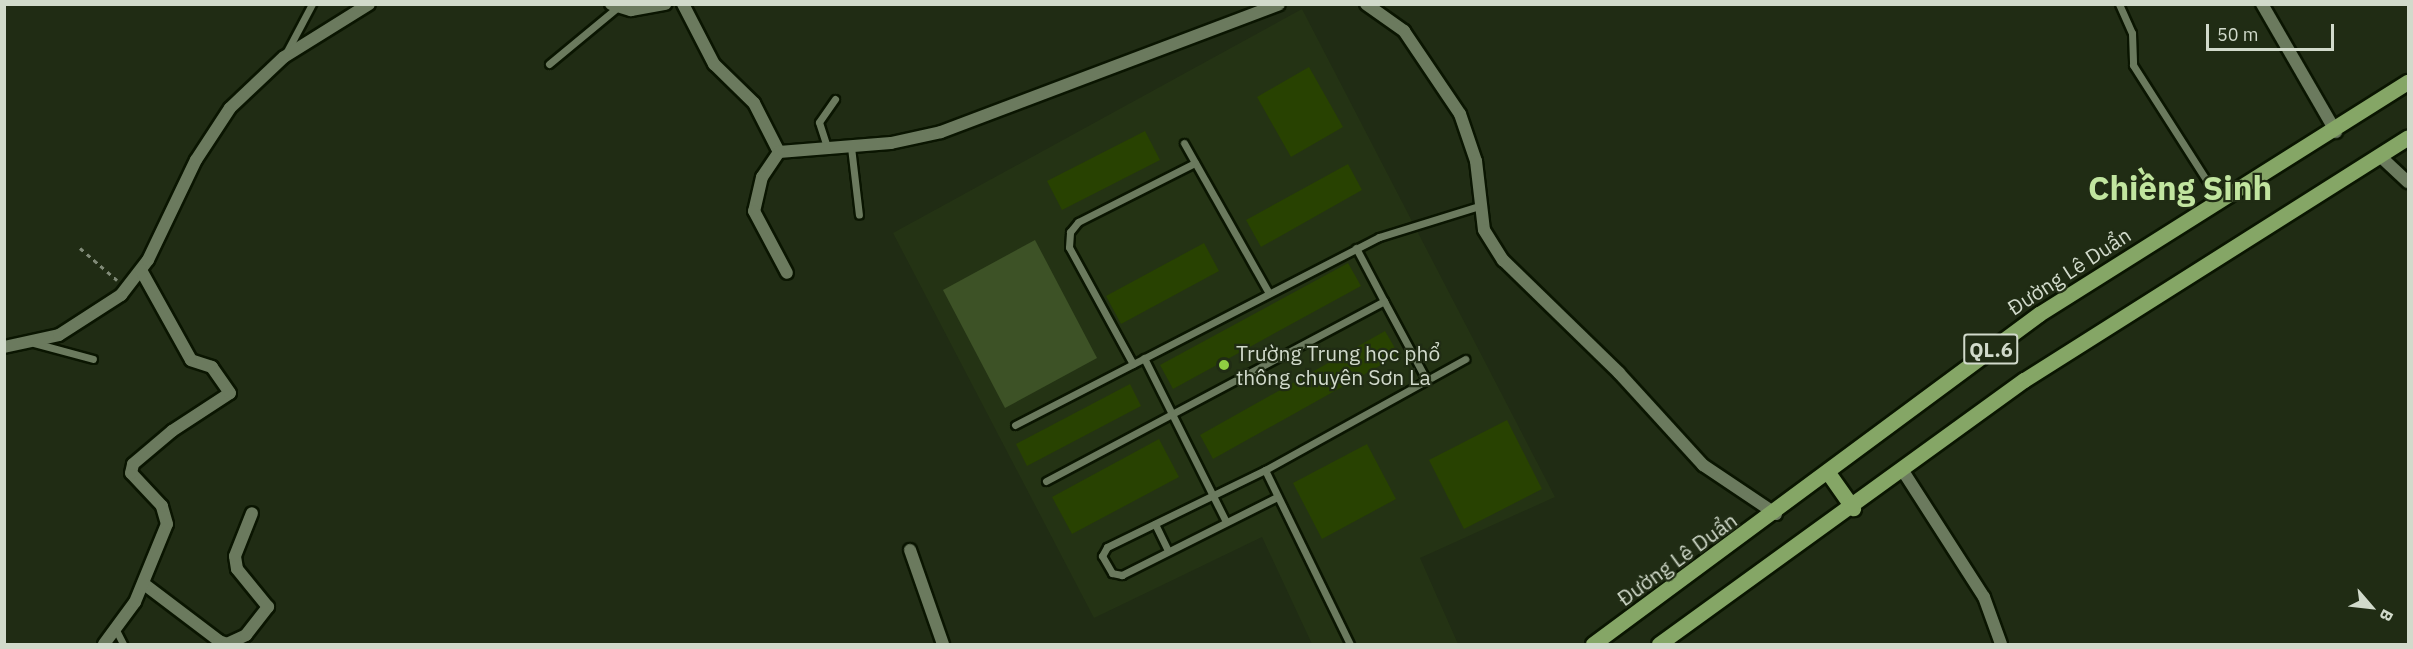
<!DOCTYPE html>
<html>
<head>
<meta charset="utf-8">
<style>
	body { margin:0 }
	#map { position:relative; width:2413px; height:649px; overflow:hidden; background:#202c14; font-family:"IBM Plex Sans",sans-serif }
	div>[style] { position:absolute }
	.built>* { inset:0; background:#243314 }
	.green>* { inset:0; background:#3d5226 }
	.building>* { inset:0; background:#284201 }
	.path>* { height:3px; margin-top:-1.5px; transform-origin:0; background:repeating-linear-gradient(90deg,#808a77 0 4.5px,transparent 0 9px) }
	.roads { filter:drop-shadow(2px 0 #0a1501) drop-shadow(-2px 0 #0a1501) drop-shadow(0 2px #0a1501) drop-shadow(0 -2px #0a1501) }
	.lane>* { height:7px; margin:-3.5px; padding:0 3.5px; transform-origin:3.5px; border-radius:3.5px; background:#6b7a5e }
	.street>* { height:12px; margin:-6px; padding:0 6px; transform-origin:6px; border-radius:6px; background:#6b7a5e }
	.primary>* { height:15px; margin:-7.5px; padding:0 7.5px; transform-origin:7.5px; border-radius:7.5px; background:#85a666 }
	.dots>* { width:16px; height:16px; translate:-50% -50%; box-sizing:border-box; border:3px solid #202c14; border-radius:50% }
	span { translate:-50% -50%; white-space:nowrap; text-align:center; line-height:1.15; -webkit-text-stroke:4.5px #202c14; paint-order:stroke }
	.shield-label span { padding:2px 4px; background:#202c14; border:2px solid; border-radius:4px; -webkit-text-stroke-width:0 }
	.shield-label { font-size:20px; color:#d1dacb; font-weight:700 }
	.street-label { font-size:21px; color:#d1dacb }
	.poi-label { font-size:21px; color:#d1dacb }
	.left { translate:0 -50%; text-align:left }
	.town-label { font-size:33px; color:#c1e59f; font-weight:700 }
	.frame { position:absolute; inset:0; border:6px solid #d1dacb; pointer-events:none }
	.north { position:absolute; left:2341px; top:577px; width:60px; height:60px; -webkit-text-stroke:4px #202c14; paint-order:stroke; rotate:118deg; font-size:16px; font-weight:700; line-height:24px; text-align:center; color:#d1dacb }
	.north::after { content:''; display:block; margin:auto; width:21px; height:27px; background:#d1dacb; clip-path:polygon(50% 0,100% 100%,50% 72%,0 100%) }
	.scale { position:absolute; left:2206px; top:24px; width:128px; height:27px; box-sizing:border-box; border:3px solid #d1dacb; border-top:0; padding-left:8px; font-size:18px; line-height:21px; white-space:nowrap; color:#d1dacb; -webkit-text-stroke:4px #202c14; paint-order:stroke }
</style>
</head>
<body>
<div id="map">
	<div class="built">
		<i style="clip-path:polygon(1302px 9px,1555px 497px,1420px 558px,1458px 644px,1312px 644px,1262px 537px,1094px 618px,893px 233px)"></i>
	</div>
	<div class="green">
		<i style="clip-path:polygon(1035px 240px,1097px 358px,1005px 408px,943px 290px)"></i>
	</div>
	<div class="building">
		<i style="clip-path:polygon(1309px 67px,1343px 127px,1291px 157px,1257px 97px)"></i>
		<i style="clip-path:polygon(1145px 131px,1160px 160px,1062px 210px,1047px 181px)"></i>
		<i style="clip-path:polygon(1348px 164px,1362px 190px,1261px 247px,1246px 220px)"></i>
		<i style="clip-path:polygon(1204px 243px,1219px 271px,1121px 324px,1106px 296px)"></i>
		<i style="clip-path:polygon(1348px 263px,1361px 286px,1173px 389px,1160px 365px)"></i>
		<i style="clip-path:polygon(1385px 331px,1399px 355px,1213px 459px,1200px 435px)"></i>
		<i style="clip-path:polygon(1130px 384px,1141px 406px,1027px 466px,1016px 444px)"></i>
		<i style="clip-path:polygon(1507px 420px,1542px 489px,1464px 529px,1429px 460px)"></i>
		<i style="clip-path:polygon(1159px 439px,1179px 477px,1072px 534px,1052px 497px)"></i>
		<i style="clip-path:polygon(1367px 444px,1396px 499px,1322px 539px,1293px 483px)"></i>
	</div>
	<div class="path">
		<i style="left:80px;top:248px;width:49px;rotate:40.9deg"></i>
	</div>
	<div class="roads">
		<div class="lane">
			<i style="left:2119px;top:4px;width:32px;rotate:66deg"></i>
			<i style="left:2132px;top:33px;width:32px;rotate:88deg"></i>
			<i style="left:2133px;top:65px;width:160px;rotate:57.5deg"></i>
			<i style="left:285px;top:55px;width:58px;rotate:-62.1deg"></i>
			<i style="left:549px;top:64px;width:89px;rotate:-39.6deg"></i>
			<i style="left:1184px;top:143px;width:172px;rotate:60.5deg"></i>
			<i style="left:851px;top:147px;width:68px;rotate:83.3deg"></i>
			<i style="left:828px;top:150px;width:29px;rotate:-108deg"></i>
			<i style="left:819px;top:122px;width:28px;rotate:-55deg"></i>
			<i style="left:1356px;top:248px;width:60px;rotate:62.2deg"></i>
			<i style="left:34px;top:343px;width:61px;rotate:15.2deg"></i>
			<i style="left:1144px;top:358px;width:183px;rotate:63.4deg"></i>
			<i style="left:1133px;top:364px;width:133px;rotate:-118.7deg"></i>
			<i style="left:1069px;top:247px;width:15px;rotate:-86deg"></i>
			<i style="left:1070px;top:232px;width:13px;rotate:-51deg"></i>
			<i style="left:1078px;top:222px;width:131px;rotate:-26.8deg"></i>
			<i style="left:1015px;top:425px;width:410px;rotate:-27.3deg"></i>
			<i style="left:1379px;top:237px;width:105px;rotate:-17.2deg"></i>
			<i style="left:1265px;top:470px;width:194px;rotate:64deg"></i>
			<i style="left:1046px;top:481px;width:383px;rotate:-28deg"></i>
			<i style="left:1384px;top:301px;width:86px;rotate:61.7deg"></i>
			<i style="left:1277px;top:497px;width:174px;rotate:153.3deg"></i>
			<i style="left:1122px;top:575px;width:10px;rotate:-169deg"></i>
			<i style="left:1112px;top:573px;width:20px;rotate:-120deg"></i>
			<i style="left:1102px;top:556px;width:10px;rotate:-61deg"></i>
			<i style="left:1107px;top:547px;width:176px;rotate:-26deg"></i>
			<i style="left:1265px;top:470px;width:229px;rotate:-29deg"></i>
			<i style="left:1155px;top:524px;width:30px;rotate:64deg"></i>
			<i style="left:116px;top:630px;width:16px;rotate:63deg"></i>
		</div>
		<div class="street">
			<i style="left:611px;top:4px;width:21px;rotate:17deg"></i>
			<i style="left:631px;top:10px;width:35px;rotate:-10deg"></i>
			<i style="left:683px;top:4px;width:68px;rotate:62.7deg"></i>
			<i style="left:714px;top:64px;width:56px;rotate:44.3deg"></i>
			<i style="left:754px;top:103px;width:55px;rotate:63deg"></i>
			<i style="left:1366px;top:4px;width:47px;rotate:35.4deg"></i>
			<i style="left:1404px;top:31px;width:100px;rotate:56deg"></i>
			<i style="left:1460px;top:114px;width:50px;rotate:71.2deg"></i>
			<i style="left:1476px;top:161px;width:69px;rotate:83.4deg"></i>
			<i style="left:1484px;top:230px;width:36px;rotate:58deg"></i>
			<i style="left:1503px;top:260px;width:162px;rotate:44.2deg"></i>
			<i style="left:1619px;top:373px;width:125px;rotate:47.6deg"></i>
			<i style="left:1703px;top:465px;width:88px;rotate:33.9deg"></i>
			<i style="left:2262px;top:4px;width:148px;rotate:60deg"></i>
			<i style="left:779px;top:152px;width:112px;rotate:-4.6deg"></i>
			<i style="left:891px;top:143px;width:51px;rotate:-12.4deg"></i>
			<i style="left:941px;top:132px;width:361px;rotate:-20.7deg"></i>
			<i style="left:779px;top:152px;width:30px;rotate:124deg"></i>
			<i style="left:762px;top:177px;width:35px;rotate:103deg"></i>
			<i style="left:754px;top:211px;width:70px;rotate:62deg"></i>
			<i style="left:2381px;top:157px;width:37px;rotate:43deg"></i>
			<i style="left:4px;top:347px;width:56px;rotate:-12.3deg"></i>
			<i style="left:59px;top:335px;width:74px;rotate:-32.8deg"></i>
			<i style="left:121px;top:295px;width:44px;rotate:-52.4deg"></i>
			<i style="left:148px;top:260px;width:111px;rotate:-64.4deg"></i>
			<i style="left:196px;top:160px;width:62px;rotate:-56.8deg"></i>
			<i style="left:230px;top:108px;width:74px;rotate:-43.4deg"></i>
			<i style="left:284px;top:57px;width:100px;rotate:-31.9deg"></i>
			<i style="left:1903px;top:471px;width:150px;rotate:57.3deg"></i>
			<i style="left:1984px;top:597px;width:50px;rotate:70.1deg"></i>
			<i style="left:910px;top:550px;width:100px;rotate:70.7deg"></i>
			<i style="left:144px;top:584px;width:94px;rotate:37.2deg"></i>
			<i style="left:219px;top:641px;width:9px;rotate:21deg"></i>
			<i style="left:227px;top:644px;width:21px;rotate:-25deg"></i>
			<i style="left:246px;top:635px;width:36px;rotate:-52deg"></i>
			<i style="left:268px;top:607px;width:49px;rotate:-129.2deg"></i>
			<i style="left:237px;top:569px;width:13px;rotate:-99deg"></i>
			<i style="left:235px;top:556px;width:46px;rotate:-68.4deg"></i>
			<i style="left:104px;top:644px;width:52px;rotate:-53.6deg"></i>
			<i style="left:135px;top:602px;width:84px;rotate:-67.7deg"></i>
			<i style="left:167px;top:524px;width:19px;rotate:-106deg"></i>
			<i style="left:162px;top:506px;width:45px;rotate:-133.2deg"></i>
			<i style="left:131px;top:473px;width:9px;rotate:-77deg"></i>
			<i style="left:133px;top:464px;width:51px;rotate:-40.2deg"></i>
			<i style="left:172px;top:431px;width:69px;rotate:-33.2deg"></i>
			<i style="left:230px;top:393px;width:32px;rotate:-125deg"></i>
			<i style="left:212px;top:367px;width:22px;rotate:-162deg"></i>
			<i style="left:191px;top:360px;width:103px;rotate:-119.1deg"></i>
		</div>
		<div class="primary">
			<i style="left:1829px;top:474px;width:42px;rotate:54.8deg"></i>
			<i style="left:1593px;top:644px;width:555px;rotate:-36.5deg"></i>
			<i style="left:2039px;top:314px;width:436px;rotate:-32.2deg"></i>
			<i style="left:1659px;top:644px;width:450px;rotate:-35.9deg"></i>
			<i style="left:2024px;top:380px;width:454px;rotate:-32.3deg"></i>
		</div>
	</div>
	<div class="dots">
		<i style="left:1224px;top:365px;background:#8fcd42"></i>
	</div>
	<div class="shield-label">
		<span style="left:1991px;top:349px">QL.6</span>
	</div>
	<div class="street-label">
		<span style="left:2069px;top:271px;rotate:-33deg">Đường Lê Duẩn</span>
		<span style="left:1677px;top:559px;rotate:-36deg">Đường Lê Duẩn</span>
	</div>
	<div class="poi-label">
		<span class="left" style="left:1236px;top:365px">Trường Trung học phổ<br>thông chuyên Sơn La</span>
	</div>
	<div class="town-label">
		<span style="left:2180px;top:188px">Chiềng Sinh</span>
	</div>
	<div class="frame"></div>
	<div class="north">B</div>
	<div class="scale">50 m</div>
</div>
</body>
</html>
